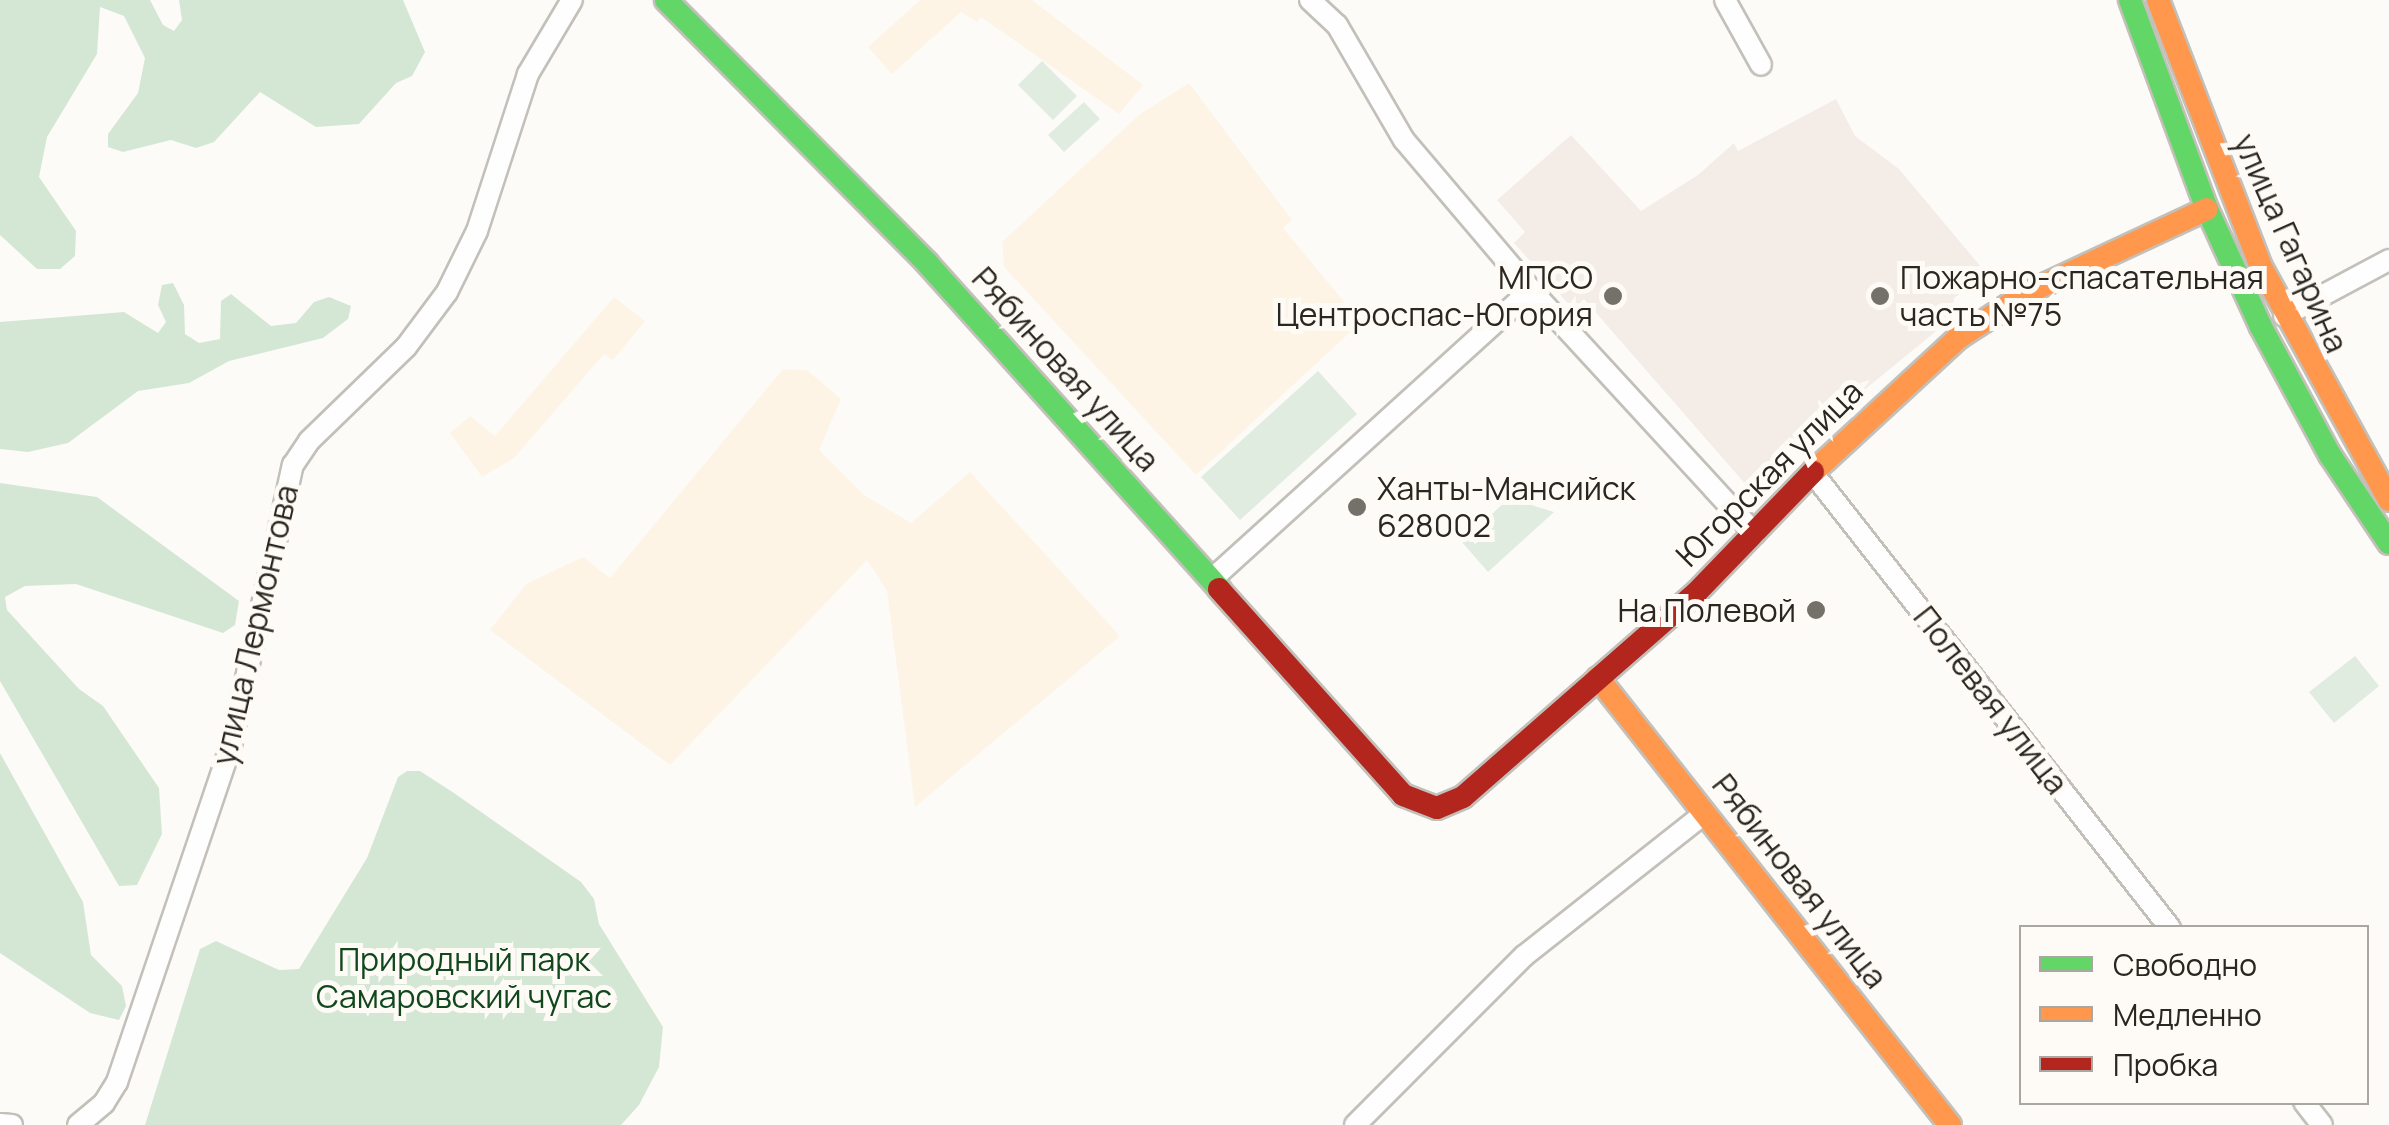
<!DOCTYPE html>
<html>
<head>
<meta charset="utf-8">
<style>
	body { margin:0 }
	#map { position:relative; width:2389px; height:1125px; overflow:hidden; background:#fdfbf8; font-family:Manrope,sans-serif }
	div>[style] { position:absolute }
	.commercial>* { inset:0; background:#f4ece7 }
	.built>* { inset:0; background:#fdf4e6 }
	.green>* { inset:0; background:#e0ecdf }
	.forest>* { inset:0; background:#d4e7d4 }
	.roads { filter:drop-shadow(2px 0 #c3c0ba) drop-shadow(-2px 0 #c3c0ba) drop-shadow(0 2px #c3c0ba) drop-shadow(0 -2px #c3c0ba) }
	.street>* { height:20px; margin:-10px; padding:0 10px; transform-origin:10px; border-radius:10px; background:#fffefe }
	.fast>* { height:22px; margin:-11px; padding:0 11px; transform-origin:11px; border-radius:11px; background:#63d668 }
	.slow>* { height:22px; margin:-11px; padding:0 11px; transform-origin:11px; border-radius:11px; background:#ff974d }
	.jam>* { height:22px; margin:-11px; padding:0 11px; transform-origin:11px; border-radius:11px; background:#b3261e }
	.dots>* { width:28px; height:28px; translate:-50% -50%; box-sizing:border-box; border:5px solid #fefbf7; border-radius:50% }
	span { translate:-50% -50%; white-space:nowrap; text-align:center; line-height:1.15; -webkit-text-stroke:10px #fefbf7; paint-order:stroke }
	.street-label { font-size:32px; color:#2b261f }
	.poi-label { font-size:32px; color:#2b261f }
	.right { translate:-100% -50%; text-align:right }
	.left { translate:0 -50%; text-align:left }
	.park-label { font-size:32px; color:#11471d }
	.legend { position:absolute; left:2019px; top:925px; width:350px; height:180px; box-sizing:border-box; background:#fefbf7; border:2px solid #aaa6a1; margin:0; padding:12px 18px; list-style:none; font-size:30px; color:#2b261f }
	.legend li { display:flex; align-items:center; gap:20px; height:50px }
	.legend b { width:50px; border:2px solid #aaa6a1 }
</style>
</head>
<body>
<div id="map">
	<div class="commercial">
		<i style="clip-path:polygon(1836px 99px,1855px 136px,1899px 169px,1987px 274px,1954px 298px,1951px 319px,1747px 486px,1584px 299px,1573px 309px,1514px 243px,1525px 232px,1497px 200px,1571px 135px,1641px 211px,1698px 175px,1734px 143px,1738px 151px)"></i>
	</div>
	<div class="built">
		<i style="clip-path:polygon(920px 0,1032px 0,1143px 85px,1119px 114px,981px 17px,977px 22px,961px 12px,892px 74px,868px 47px)"></i>
		<i style="clip-path:polygon(1189px 83px,1292px 220px,1283px 228px,1361px 322px,1196px 475px,1004px 267px,1002px 242px,1140px 114px)"></i>
		<i style="clip-path:polygon(614px 297px,645px 321px,613px 360px,604px 354px,514px 458px,482px 477px,450px 433px,470px 416px,495px 436px)"></i>
		<i style="clip-path:polygon(783px 369px,807px 370px,841px 399px,819px 450px,864px 495px,911px 523px,970px 472px,1120px 636px,915px 807px,887px 591px,867px 560px,670px 765px,490px 630px,526px 584px,583px 557px,610px 578px)"></i>
	</div>
	<div class="green">
		<i style="clip-path:polygon(1042px 61px,1077px 96px,1053px 120px,1018px 85px)"></i>
		<i style="clip-path:polygon(1084px 102px,1100px 119px,1064px 152px,1048px 135px)"></i>
		<i style="clip-path:polygon(1318px 371px,1357px 414px,1240px 520px,1201px 477px)"></i>
		<i style="clip-path:polygon(1509px 498px,1554px 512px,1488px 572px,1462px 542px)"></i>
		<i style="clip-path:polygon(2355px 656px,2379px 686px,2334px 723px,2309px 692px)"></i>
	</div>
	<div class="forest">
		<i style="clip-path:polygon(0 0,150px 0,163px 25px,174px 31px,182px 20px,179px 0,403px 0,425px 52px,412px 76px,396px 83px,359px 124px,316px 127px,260px 92px,214px 142px,196px 148px,171px 140px,123px 152px,108px 147px,108px 134px,138px 93px,145px 58px,124px 16px,100px 7px,97px 54px,47px 137px,39px 177px,76px 231px,75px 256px,60px 269px,37px 269px,0 235px)"></i>
		<i style="clip-path:polygon(173px 283px,184px 305px,185px 334px,199px 343px,220px 339px,221px 301px,231px 294px,271px 326px,296px 323px,314px 302px,329px 297px,351px 306px,348px 319px,323px 338px,229px 361px,189px 383px,138px 391px,68px 443px,28px 452px,0 449px,0 322px,124px 312px,158px 333px,166px 322px,158px 305px,162px 285px)"></i>
		<i style="clip-path:polygon(0 483px,97px 497px,239px 601px,235px 625px,223px 633px,76px 584px,25px 586px,5px 597px,7px 610px,79px 689px,103px 706px,159px 788px,162px 834px,137px 885px,119px 886px,0 681px)"></i>
		<i style="clip-path:polygon(0 753px,83px 902px,91px 955px,122px 986px,126px 1006px,119px 1020px,90px 1013px,0 953px)"></i>
		<i style="clip-path:polygon(407px 771px,420px 771px,454px 793px,581px 882px,594px 899px,599px 924px,663px 1027px,659px 1067px,639px 1105px,621px 1125px,145px 1125px,200px 949px,216px 941px,279px 970px,299px 969px,367px 858px,398px 777px)"></i>
	</div>
	<div class="roads">
		<div class="street">
			<i style="left:1310px;top:0;width:37px;rotate:43deg"></i>
			<i style="left:1337px;top:25px;width:133px;rotate:59.8deg"></i>
			<i style="left:1404px;top:140px;width:197px;rotate:49.7deg"></i>
			<i style="left:1531px;top:290px;width:331px;rotate:47.4deg"></i>
			<i style="left:1725px;top:0;width:74px;rotate:61deg"></i>
			<i style="left:2284px;top:316px;width:119px;rotate:-28.1deg"></i>
			<i style="left:1812px;top:472px;width:580px;rotate:51.86deg"></i>
			<i style="left:1211px;top:580px;width:432px;rotate:-42.2deg"></i>
			<i style="left:2304px;top:1102px;width:29px;rotate:52deg"></i>
			<i style="left:0;top:1124px;width:12px;rotate:5deg"></i>
			<i style="left:78px;top:1125px;width:34px;rotate:-40deg"></i>
			<i style="left:104px;top:1103px;width:25px;rotate:-58deg"></i>
			<i style="left:117px;top:1082px;width:355px;rotate:-71.3deg"></i>
			<i style="left:231px;top:746px;width:288px;rotate:-77.6deg"></i>
			<i style="left:293px;top:465px;width:29px;rotate:-56deg"></i>
			<i style="left:309px;top:441px;width:135px;rotate:-44.1deg"></i>
			<i style="left:406px;top:347px;width:69px;rotate:-53.3deg"></i>
			<i style="left:447px;top:292px;width:68px;rotate:-63.8deg"></i>
			<i style="left:477px;top:231px;width:165px;rotate:-72deg"></i>
			<i style="left:528px;top:74px;width:86px;rotate:-59.3deg"></i>
			<i style="left:1355px;top:1125px;width:239px;rotate:-45deg"></i>
			<i style="left:1524px;top:956px;width:231px;rotate:-38.3deg"></i>
		</div>
		<div class="fast">
			<i style="left:666px;top:0;width:371px;rotate:45.2deg"></i>
			<i style="left:927px;top:263px;width:438px;rotate:48.1deg"></i>
			<i style="left:2130px;top:0;width:223px;rotate:69.8deg"></i>
			<i style="left:2207px;top:209px;width:130px;rotate:65.4deg"></i>
			<i style="left:2261px;top:327px;width:145px;rotate:61.7deg"></i>
			<i style="left:2330px;top:455px;width:106px;rotate:56.2deg"></i>
		</div>
		<div class="slow">
			<i style="left:2158px;top:0;width:284px;rotate:68.9deg"></i>
			<i style="left:2260px;top:265px;width:268px;rotate:61.2deg"></i>
			<i style="left:1813px;top:472px;width:197px;rotate:-42.7deg"></i>
			<i style="left:1958px;top:338px;width:85px;rotate:-32.9deg"></i>
			<i style="left:2029px;top:292px;width:196px;rotate:-25deg"></i>
			<i style="left:1598px;top:678px;width:569px;rotate:51.78deg"></i>
		</div>
		<div class="jam">
			<i style="left:1219px;top:589px;width:276px;rotate:48.2deg"></i>
			<i style="left:1403px;top:795px;width:36px;rotate:21deg"></i>
			<i style="left:1437px;top:808px;width:28px;rotate:-23deg"></i>
			<i style="left:1463px;top:797px;width:311px;rotate:-41.2deg"></i>
			<i style="left:1697px;top:592px;width:167px;rotate:-46deg"></i>
		</div>
	</div>
	<div class="dots">
		<i style="left:1613px;top:296px;background:#74716b"></i>
		<i style="left:1880px;top:296px;background:#74716b"></i>
		<i style="left:1357px;top:507px;background:#74716b"></i>
		<i style="left:1816px;top:610px;background:#74716b"></i>
	</div>
	<div class="street-label">
		<span style="left:2291px;top:243px;rotate:66deg">улица Гагарина</span>
		<span style="left:1066px;top:369px;rotate:48deg">Рябиновая улица</span>
		<span style="left:1769px;top:473px;rotate:-45deg">Югорская улица</span>
		<span style="left:255px;top:625px;rotate:-77deg">улица Лермонтова</span>
		<span style="left:1991px;top:700px;rotate:52deg">Полевая улица</span>
		<span style="left:1800px;top:881px;rotate:52deg">Рябиновая улица</span>
	</div>
	<div class="poi-label">
		<span class="right" style="left:1593px;top:296px">МПСО<br>Центроспас-Югория</span>
		<span class="left" style="left:1900px;top:296px">Пожарно-спасательная<br>часть №75</span>
		<span class="left" style="left:1377px;top:507px">Ханты-Мансийск<br>628002</span>
		<span class="right" style="left:1796px;top:610px">На Полевой</span>
	</div>
	<div class="park-label">
		<span style="left:464px;top:978px">Природный парк<br>Самаровский чугас</span>
	</div>
	<ul class="legend">
	<li><b style="height:12px;background:#63d668"></b>Свободно</li>
	<li><b style="height:12px;background:#ff974d"></b>Медленно</li>
	<li><b style="height:12px;background:#b3261e"></b>Пробка</li>
	</ul>
</div>
</body>
</html>
